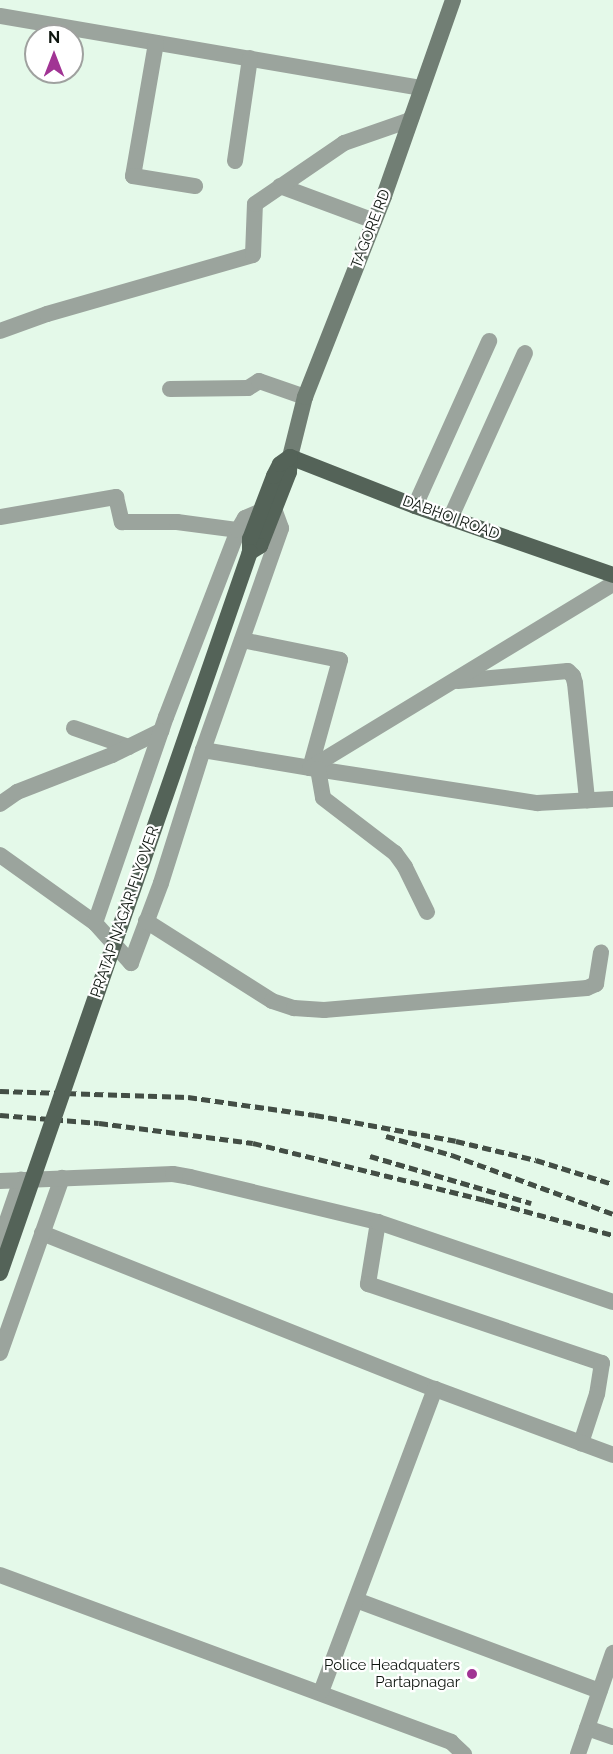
<!DOCTYPE html>
<html>
<head>
<meta charset="utf-8">
<style>
	body { margin:0 }
	#map { position:relative; width:613px; height:1754px; overflow:hidden; background:#e4f9e9; font-family:Raleway,sans-serif }
	div>[style] { position:absolute }
	.minor>* { height:16px; margin:-8px; padding:0 8px; transform-origin:8px; border-radius:8px; background:#9ba49d }
	.tertiary>* { height:16px; margin:-8px; padding:0 8px; transform-origin:8px; border-radius:8px; background:#9ba49d }
	.secondary>* { height:16px; margin:-8px; padding:0 8px; transform-origin:8px; border-radius:8px; background:#717e74 }
	.primary>* { height:16px; margin:-8px; padding:0 8px; transform-origin:8px; border-radius:8px; background:#546358 }
	.rail>* { height:4.5px; margin-top:-2.25px; transform-origin:0; background:repeating-linear-gradient(90deg,#434e45 0 9px,transparent 0 13.5px) }
	.primary-bridge>* { height:16px; margin:-8px; padding:0 8px; transform-origin:8px; border-radius:8px; background:#546358 }
	.dots>* { width:16px; height:16px; translate:-50% -50%; box-sizing:border-box; border:3px solid #fff; border-radius:50% }
	span { translate:-50% -50%; white-space:nowrap; text-align:center; line-height:1.15; -webkit-text-stroke:4.5px #fff; paint-order:stroke }
	.street-label { font-size:15px; color:#0e150f }
	.poi-label { font-size:15px; color:#0e150f }
	.right { translate:-100% -50%; text-align:right }
	.north { position:absolute; left:24px; top:24px; width:60px; height:60px; box-sizing:border-box; background:#fff; border:2px solid #9fa19f; border-radius:50%; rotate:0deg; font-size:16px; font-weight:700; line-height:24px; text-align:center; color:#0e150f }
	.north::after { content:''; display:block; margin:auto; width:21px; height:27px; background:#a13494; clip-path:polygon(50% 0,100% 100%,50% 72%,0 100%) }
</style>
</head>
<body>
<div id="map">
	<div class="minor">
		<i style="left:0;top:16px;width:428px;rotate:9.7deg"></i>
		<i style="left:156px;top:43px;width:135px;rotate:99.8deg"></i>
		<i style="left:133px;top:176px;width:63px;rotate:9.2deg"></i>
		<i style="left:235px;top:161px;width:104px;rotate:-81.7deg"></i>
		<i style="left:280px;top:186px;width:100px;rotate:20.4deg"></i>
		<i style="left:0;top:331px;width:50px;rotate:-19.9deg"></i>
		<i style="left:47px;top:314px;width:214px;rotate:-16deg"></i>
		<i style="left:253px;top:255px;width:51px;rotate:-87.8deg"></i>
		<i style="left:255px;top:204px;width:108px;rotate:-34.4deg"></i>
		<i style="left:344px;top:143px;width:70px;rotate:-19.2deg"></i>
		<i style="left:410px;top:120px;width:4px;rotate:-63deg"></i>
		<i style="left:170px;top:389px;width:78px;rotate:-0.7deg"></i>
		<i style="left:248px;top:388px;width:13px;rotate:-32deg"></i>
		<i style="left:259px;top:381px;width:49px;rotate:19.2deg"></i>
		<i style="left:415px;top:506px;width:181px;rotate:-65.8deg"></i>
		<i style="left:0;top:517px;width:118px;rotate:-9.8deg"></i>
		<i style="left:116px;top:497px;width:26px;rotate:77deg"></i>
		<i style="left:122px;top:522px;width:55px"></i>
		<i style="left:177px;top:522px;width:62px;rotate:7.5deg"></i>
		<i style="left:450px;top:519px;width:182px;rotate:-65.7deg"></i>
		<i style="left:242px;top:640px;width:100px;rotate:11.5deg"></i>
		<i style="left:340px;top:660px;width:112px;rotate:105.5deg"></i>
		<i style="left:310px;top:768px;width:230px;rotate:8.8deg"></i>
		<i style="left:537px;top:803px;width:76px;rotate:-3deg"></i>
		<i style="left:458px;top:681px;width:110px;rotate:-5.2deg"></i>
		<i style="left:568px;top:671px;width:7px;rotate:45deg"></i>
		<i style="left:573px;top:676px;width:7px;rotate:74deg"></i>
		<i style="left:575px;top:683px;width:118px;rotate:84.1deg"></i>
		<i style="left:74px;top:728px;width:58px;rotate:19.1deg"></i>
		<i style="left:203px;top:750px;width:109px;rotate:9.5deg"></i>
		<i style="left:310px;top:768px;width:354px;rotate:-31.3deg"></i>
		<i style="left:318px;top:769px;width:29px;rotate:80deg"></i>
		<i style="left:323px;top:798px;width:91px;rotate:37.4deg"></i>
		<i style="left:395px;top:853px;width:17px;rotate:54deg"></i>
		<i style="left:405px;top:867px;width:50px;rotate:63.9deg"></i>
		<i style="left:0;top:804px;width:21px;rotate:-35deg"></i>
		<i style="left:17px;top:792px;width:102px;rotate:-21.3deg"></i>
		<i style="left:112px;top:755px;width:55px;rotate:-26.1deg"></i>
		<i style="left:0;top:855px;width:117px;rotate:35.6deg"></i>
		<i style="left:95px;top:923px;width:54px;rotate:48deg"></i>
		<i style="left:131px;top:963px;width:85px;rotate:-69.4deg"></i>
		<i style="left:161px;top:883px;width:139px;rotate:-72.5deg"></i>
		<i style="left:203px;top:750px;width:235px;rotate:-70.6deg"></i>
		<i style="left:281px;top:528px;width:20px;rotate:-110deg"></i>
		<i style="left:146px;top:921px;width:149px;rotate:32.4deg"></i>
		<i style="left:272px;top:1001px;width:23px;rotate:18deg"></i>
		<i style="left:294px;top:1008px;width:30px;rotate:4deg"></i>
		<i style="left:324px;top:1010px;width:264px;rotate:-4.8deg"></i>
		<i style="left:587px;top:988px;width:10px;rotate:-24deg"></i>
		<i style="left:596px;top:984px;width:32px;rotate:-81deg"></i>
		<i style="left:95px;top:923px;width:218px;rotate:-71deg"></i>
		<i style="left:166px;top:717px;width:200px;rotate:-68.9deg"></i>
		<i style="left:238px;top:530px;width:14px;rotate:-60deg"></i>
		<i style="left:245px;top:518px;width:15px;rotate:-23deg"></i>
		<i style="left:378px;top:1222px;width:63px;rotate:99.2deg"></i>
		<i style="left:368px;top:1284px;width:247px;rotate:18.7deg"></i>
		<i style="left:602px;top:1363px;width:31px;rotate:99deg"></i>
		<i style="left:597px;top:1394px;width:52px;rotate:108.1deg"></i>
		<i style="left:42px;top:1233px;width:423px;rotate:21.7deg"></i>
		<i style="left:435px;top:1389px;width:190px;rotate:20.3deg"></i>
		<i style="left:0;top:1241px;width:65px;rotate:-71deg"></i>
		<i style="left:0;top:1353px;width:186px;rotate:-70.5deg"></i>
		<i style="left:0;top:1575px;width:481px;rotate:20.3deg"></i>
		<i style="left:451px;top:1742px;width:18px;rotate:43deg"></i>
		<i style="left:356px;top:1600px;width:260px;rotate:20.5deg"></i>
		<i style="left:321px;top:1692px;width:324px;rotate:-69.4deg"></i>
		<i style="left:587px;top:1728px;width:28px;rotate:19deg"></i>
		<i style="left:578px;top:1754px;width:107px;rotate:-70.9deg"></i>
	</div>
	<div class="tertiary">
		<i style="left:0;top:1181px;width:173px;rotate:-2.3deg"></i>
		<i style="left:173px;top:1174px;width:17px;rotate:10deg"></i>
		<i style="left:190px;top:1177px;width:193px;rotate:13.5deg"></i>
		<i style="left:378px;top:1222px;width:248px;rotate:18.8deg"></i>
	</div>
	<div class="secondary">
		<i style="left:290px;top:457px;width:62px;rotate:-76deg"></i>
		<i style="left:305px;top:397px;width:216px;rotate:-68.5deg"></i>
		<i style="left:384px;top:196px;width:208px;rotate:-70.6deg"></i>
	</div>
	<div class="primary">
		<i style="left:290px;top:457px;width:134px;rotate:21.4deg"></i>
		<i style="left:415px;top:506px;width:210px;rotate:19.2deg"></i>
		<i style="left:290px;top:457px;width:15px;rotate:94deg"></i>
		<i style="left:289px;top:472px;width:79px;rotate:111.4deg"></i>
		<i style="left:260px;top:546px;width:12px;rotate:149deg"></i>
		<i style="left:250px;top:552px;width:13px;rotate:-90deg"></i>
		<i style="left:250px;top:539px;width:67px;rotate:-69.1deg"></i>
		<i style="left:274px;top:476px;width:13px;rotate:-63deg"></i>
		<i style="left:280px;top:464px;width:12px;rotate:-35deg"></i>
	</div>
	<div class="rail">
		<i style="left:0;top:1091px;width:188px;rotate:1.8deg"></i>
		<i style="left:188px;top:1097px;width:128px;rotate:8.1deg"></i>
		<i style="left:315px;top:1115px;width:143px;rotate:10.4deg"></i>
		<i style="left:456px;top:1141px;width:82px;rotate:13.4deg"></i>
		<i style="left:536px;top:1160px;width:81px;rotate:17.3deg"></i>
		<i style="left:0;top:1115px;width:99px;rotate:4.6deg"></i>
		<i style="left:99px;top:1123px;width:155px;rotate:7.4deg"></i>
		<i style="left:253px;top:1143px;width:239px;rotate:13.8deg"></i>
		<i style="left:485px;top:1200px;width:133px;rotate:15.3deg"></i>
		<i style="left:386px;top:1136px;width:69px;rotate:16.1deg"></i>
		<i style="left:452px;top:1155px;width:171px;rotate:20.1deg"></i>
		<i style="left:370px;top:1156px;width:168px;rotate:16.3deg"></i>
	</div>
	<div class="primary-bridge">
		<i style="left:0;top:1273px;width:763px;rotate:-70.88deg"></i>
	</div>
	<div class="dots">
		<i style="left:472px;top:1674px;background:#a13494"></i>
	</div>
	<div class="street-label">
		<span style="left:371px;top:229px;rotate:-69deg">TAGORE RD</span>
		<span style="left:451px;top:518px;rotate:20deg">DABHOI ROAD</span>
		<span style="left:125px;top:912px;rotate:-71deg">PRATAP NAGAR FLYOVER</span>
	</div>
	<div class="poi-label">
		<span class="right" style="left:460px;top:1674px">Police Headquaters<br>Partapnagar</span>
	</div>
	<div class="north">N</div>
</div>
</body>
</html>
